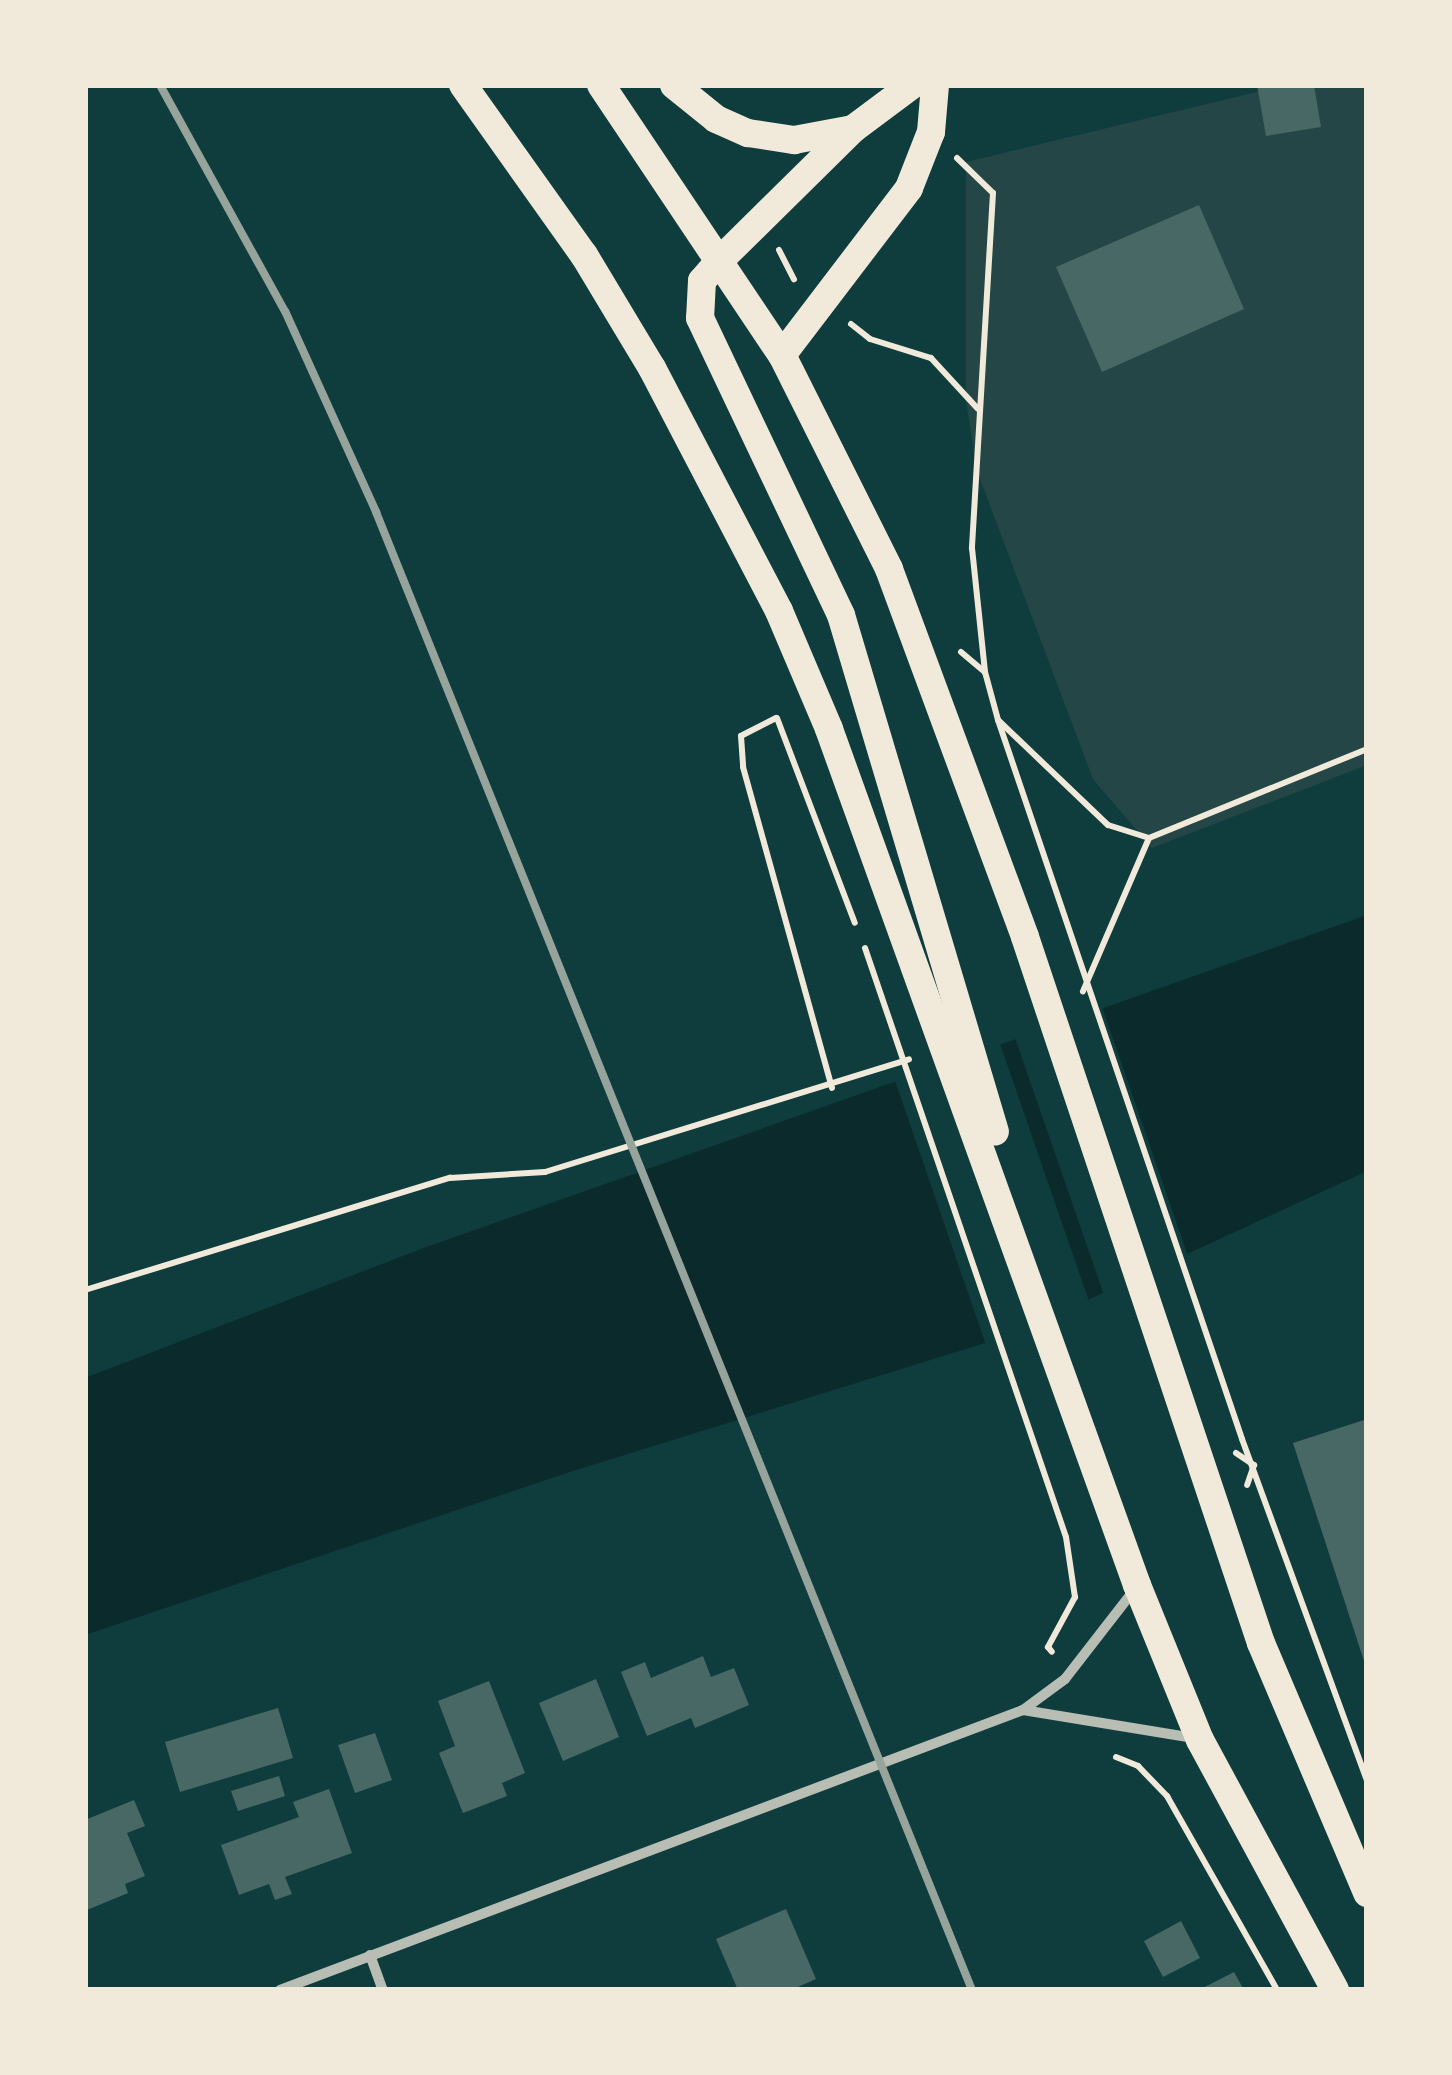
<!DOCTYPE html>
<html>
<head>
<meta charset="utf-8">
<style>
	body { margin:0 }
	#map { position:relative; width:1452px; height:2075px; overflow:hidden; background:#0f3d3e; font-family:Roboto,sans-serif }
	div>[style] { position:absolute }
	.green>* { inset:0; background:#244646 }
	.water>* { inset:0; background:#0a2a2b }
	.pier>* { inset:0; background:#0f3d3e }
	.building>* { inset:0; background:#486865 }
	.path>* { height:6px; margin:-3px; padding:0 3px; transform-origin:3px; border-radius:3px; background:#f1e9da }
	.minor>* { height:10px; margin:-5px; padding:0 5px; transform-origin:5px; border-radius:5px; background:#b8beb3 }
	.trunk>* { height:28px; margin:-14px; padding:0 14px; transform-origin:14px; border-radius:14px; background:#f1e9da }
	.rail>* { height:8px; margin:-4px; padding:0 4px; transform-origin:4px; border-radius:4px; background:#97a49c }
	span { translate:-50% -50%; white-space:nowrap; text-align:center; line-height:1.15; -webkit-text-stroke:8px #f1e9da; paint-order:stroke }
	.frame { position:absolute; inset:0; border:88px solid #f1e9da; pointer-events:none }
</style>
</head>
<body>
<div id="map">
	<div class="green">
		<i style="clip-path:polygon(1286px 85px,1367px 85px,1367px 765px,1152px 848px,1093px 779px,977px 471px,966px 401px,966px 162px)"></i>
	</div>
	<div class="water">
		<i style="clip-path:polygon(1367px 915px,1367px 1171px,1014px 1334px,573px 1471px,85px 1635px,85px 1378px,421px 1249px)"></i>
	</div>
	<div class="pier">
		<i style="clip-path:polygon(1100px 1001px,1189px 1259px,1105px 1298px,1013px 1032px)"></i>
		<i style="clip-path:polygon(998px 1038px,1090px 1304px,987px 1348px,893px 1075px)"></i>
	</div>
	<div class="building">
		<i style="clip-path:polygon(1257px 85px,1314px 85px,1321px 127px,1266px 136px)"></i>
		<i style="clip-path:polygon(1199px 205px,1244px 309px,1102px 372px,1056px 267px)"></i>
		<i style="clip-path:polygon(1367px 1419px,1367px 1667px,1366px 1667px,1293px 1443px)"></i>
		<i style="clip-path:polygon(703px 1656px,711px 1677px,734px 1668px,749px 1705px,695px 1728px,691px 1718px,647px 1736px,621px 1672px,645px 1662px,651px 1678px)"></i>
		<i style="clip-path:polygon(596px 1679px,619px 1737px,563px 1761px,539px 1703px)"></i>
		<i style="clip-path:polygon(489px 1681px,525px 1773px,502px 1783px,507px 1796px,463px 1813px,439px 1753px,455px 1746px,438px 1701px)"></i>
		<i style="clip-path:polygon(278px 1708px,293px 1758px,180px 1792px,165px 1742px)"></i>
		<i style="clip-path:polygon(375px 1733px,392px 1780px,355px 1793px,338px 1745px)"></i>
		<i style="clip-path:polygon(279px 1776px,285px 1796px,238px 1811px,231px 1791px)"></i>
		<i style="clip-path:polygon(329px 1789px,352px 1853px,285px 1877px,292px 1894px,275px 1900px,269px 1884px,239px 1895px,221px 1845px,299px 1817px,293px 1802px)"></i>
		<i style="clip-path:polygon(134px 1800px,145px 1826px,127px 1833px,145px 1876px,125px 1884px,128px 1893px,87px 1910px,85px 1820px)"></i>
		<i style="clip-path:polygon(786px 1909px,816px 1979px,791px 1990px,738px 1990px,716px 1939px)"></i>
		<i style="clip-path:polygon(1181px 1921px,1200px 1958px,1163px 1977px,1144px 1941px)"></i>
		<i style="clip-path:polygon(1234px 1972px,1244px 1990px,1199px 1990px)"></i>
	</div>
	<div class="path">
		<i style="left:957px;top:158px;width:50px;rotate:44.2deg"></i>
		<i style="left:993px;top:193px;width:356px;rotate:93.4deg"></i>
		<i style="left:972px;top:548px;width:125px;rotate:84deg"></i>
		<i style="left:985px;top:672px;width:50px;rotate:74.8deg"></i>
		<i style="left:998px;top:720px;width:152px;rotate:43.7deg"></i>
		<i style="left:1108px;top:825px;width:43px;rotate:17.6deg"></i>
		<i style="left:1149px;top:838px;width:167px;rotate:113.3deg"></i>
		<i style="left:779px;top:250px;width:33px;rotate:63deg"></i>
		<i style="left:851px;top:324px;width:24px;rotate:38deg"></i>
		<i style="left:870px;top:339px;width:64px;rotate:17.3deg"></i>
		<i style="left:931px;top:358px;width:69px;rotate:47.3deg"></i>
		<i style="left:961px;top:652px;width:31px;rotate:40deg"></i>
		<i style="left:776px;top:718px;width:39px;rotate:153deg"></i>
		<i style="left:741px;top:736px;width:31px;rotate:86deg"></i>
		<i style="left:743px;top:767px;width:333px;rotate:74.5deg"></i>
		<i style="left:777px;top:718px;width:219px;rotate:69.2deg"></i>
		<i style="left:998px;top:720px;width:759px;rotate:71.25deg"></i>
		<i style="left:1242px;top:1439px;width:364px;rotate:69.9deg"></i>
		<i style="left:1149px;top:838px;width:235px;rotate:-22.2deg"></i>
		<i style="left:865px;top:948px;width:622px;rotate:71.16deg"></i>
		<i style="left:1066px;top:1537px;width:61px;rotate:81.5deg"></i>
		<i style="left:1075px;top:1597px;width:57px;rotate:118.4deg"></i>
		<i style="left:1048px;top:1647px;width:6px;rotate:51deg"></i>
		<i style="left:85px;top:1290px;width:382px;rotate:-17.1deg"></i>
		<i style="left:450px;top:1178px;width:95px;rotate:-3.6deg"></i>
		<i style="left:545px;top:1172px;width:381px;rotate:-17.2deg"></i>
		<i style="left:1236px;top:1453px;width:22px;rotate:34deg"></i>
		<i style="left:1254px;top:1465px;width:21px;rotate:109deg"></i>
		<i style="left:1116px;top:1757px;width:24px;rotate:22deg"></i>
		<i style="left:1138px;top:1766px;width:42px;rotate:46deg"></i>
		<i style="left:1167px;top:1796px;width:223px;rotate:60.4deg"></i>
	</div>
	<div class="minor">
		<i style="left:1023px;top:1710px;width:173px;rotate:9.3deg"></i>
		<i style="left:370px;top:1955px;width:37px;rotate:70deg"></i>
		<i style="left:280px;top:1990px;width:794px;rotate:-20.65deg"></i>
		<i style="left:1023px;top:1710px;width:52px;rotate:-36.4deg"></i>
		<i style="left:1065px;top:1679px;width:113px;rotate:-52.2deg"></i>
	</div>
	<div class="trunk">
		<i style="left:463px;top:85px;width:209px;rotate:54.6deg"></i>
		<i style="left:584px;top:255px;width:132px;rotate:59deg"></i>
		<i style="left:652px;top:368px;width:274px;rotate:62.4deg"></i>
		<i style="left:779px;top:611px;width:128px;rotate:67deg"></i>
		<i style="left:829px;top:729px;width:910px;rotate:70.21deg"></i>
		<i style="left:1137px;top:1585px;width:167px;rotate:67.9deg"></i>
		<i style="left:1200px;top:1740px;width:284px;rotate:61.6deg"></i>
		<i style="left:601px;top:85px;width:325px;rotate:56.2deg"></i>
		<i style="left:782px;top:355px;width:239px;rotate:63.4deg"></i>
		<i style="left:889px;top:569px;width:392px;rotate:69.7deg"></i>
		<i style="left:1025px;top:937px;width:744px;rotate:71.52deg"></i>
		<i style="left:1261px;top:1643px;width:272px;rotate:67deg"></i>
		<i style="left:674px;top:85px;width:54px;rotate:39deg"></i>
		<i style="left:716px;top:119px;width:35px;rotate:24deg"></i>
		<i style="left:748px;top:133px;width:47px;rotate:8.7deg"></i>
		<i style="left:794px;top:140px;width:60px;rotate:-10.6deg"></i>
		<i style="left:912px;top:85px;width:74px;rotate:143.3deg"></i>
		<i style="left:853px;top:129px;width:185px;rotate:135.4deg"></i>
		<i style="left:721px;top:259px;width:29px;rotate:131deg"></i>
		<i style="left:702px;top:281px;width:37px;rotate:93deg"></i>
		<i style="left:700px;top:318px;width:329px;rotate:64.6deg"></i>
		<i style="left:841px;top:615px;width:539px;rotate:73.41deg"></i>
		<i style="left:782px;top:355px;width:210px;rotate:-52.7deg"></i>
		<i style="left:909px;top:188px;width:60px;rotate:-68.6deg"></i>
		<i style="left:931px;top:132px;width:47px;rotate:-85.1deg"></i>
	</div>
	<div class="rail">
		<i style="left:160px;top:85px;width:258px;rotate:61.1deg"></i>
		<i style="left:285px;top:311px;width:221px;rotate:65.6deg"></i>
		<i style="left:376px;top:512px;width:1594px;rotate:68.04deg"></i>
	</div>
	<div class="frame"></div>
</div>
</body>
</html>
